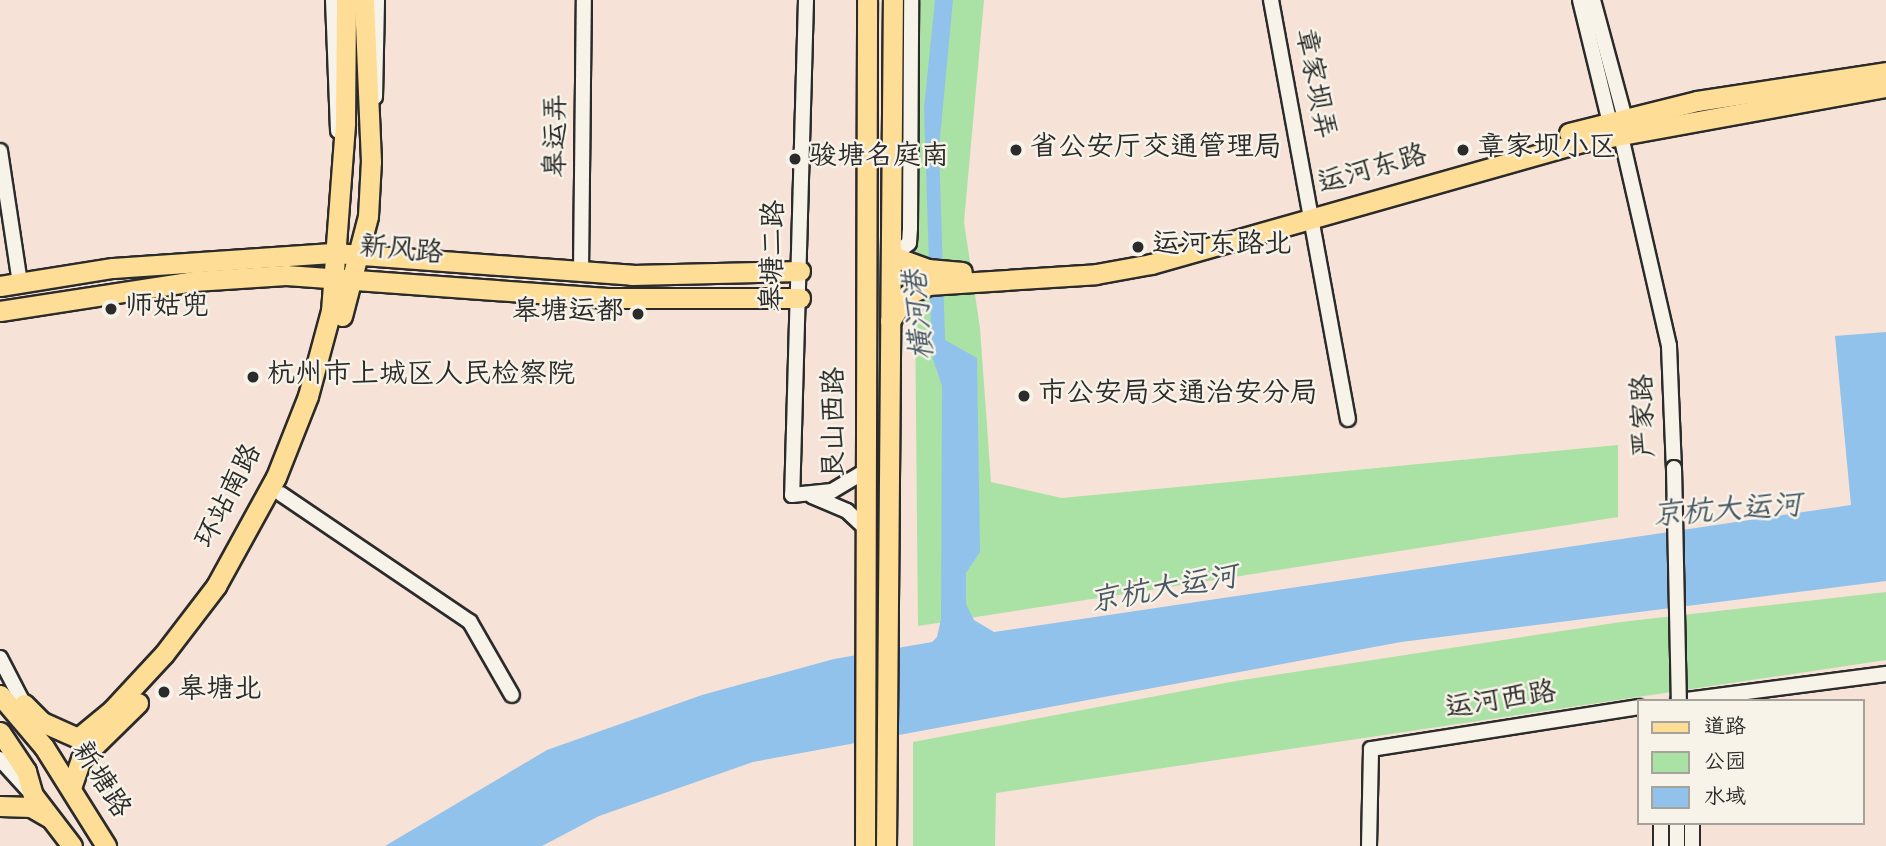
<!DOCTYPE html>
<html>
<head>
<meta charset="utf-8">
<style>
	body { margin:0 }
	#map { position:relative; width:1886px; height:846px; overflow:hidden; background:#f6e2d6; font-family:Dekko,"LXGW WenKai TC",sans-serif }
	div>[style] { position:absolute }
	.green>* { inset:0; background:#aae1a4 }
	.water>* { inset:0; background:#90c2ec }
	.roads { filter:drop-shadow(2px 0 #2b2b2b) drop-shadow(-2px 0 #2b2b2b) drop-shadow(0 2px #2b2b2b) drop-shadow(0 -2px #2b2b2b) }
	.minor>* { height:14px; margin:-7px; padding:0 7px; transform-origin:7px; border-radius:7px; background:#f7f3e8 }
	.major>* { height:19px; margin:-9.5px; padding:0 9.5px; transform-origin:9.5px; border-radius:9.5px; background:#fedd96 }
	.bridges { filter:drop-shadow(2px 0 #2b2b2b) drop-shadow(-2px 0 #2b2b2b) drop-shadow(0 2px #2b2b2b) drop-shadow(0 -2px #2b2b2b) }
	.minor-bridge>* { height:14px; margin:-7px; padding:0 7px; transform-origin:7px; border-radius:7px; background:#f7f3e8 }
	.dots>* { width:19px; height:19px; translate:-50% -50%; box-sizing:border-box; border:4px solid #f7f3e8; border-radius:50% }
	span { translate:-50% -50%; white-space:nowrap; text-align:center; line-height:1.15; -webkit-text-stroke:5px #f7f3e8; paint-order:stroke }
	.street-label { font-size:28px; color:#2b2b2b }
	.poi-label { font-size:28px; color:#2b2b2b }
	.left { translate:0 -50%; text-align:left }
	.right { translate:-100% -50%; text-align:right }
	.water-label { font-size:30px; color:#495865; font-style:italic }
	.legend { position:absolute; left:1637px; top:699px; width:228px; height:126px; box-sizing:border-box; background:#f7f3e8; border:2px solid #a5a39c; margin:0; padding:9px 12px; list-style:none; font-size:21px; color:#2b2b2b }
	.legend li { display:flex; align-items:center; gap:14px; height:35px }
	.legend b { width:35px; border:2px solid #a5a39c }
</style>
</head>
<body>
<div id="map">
	<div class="green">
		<i style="clip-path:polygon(919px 0,984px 0,964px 222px,980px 328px,991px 482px,1062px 498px,1618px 445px,1618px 517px,918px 626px,914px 197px)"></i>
		<i style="clip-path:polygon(1886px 592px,1886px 660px,996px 793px,995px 846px,913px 846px,913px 742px,1236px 681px,1621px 622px)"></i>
	</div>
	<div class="water">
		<i style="clip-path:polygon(935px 0,953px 0,939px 148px,945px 340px,977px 358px,980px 552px,966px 573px,966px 604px,974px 620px,994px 632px,1851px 505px,1835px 336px,1886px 332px,1886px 581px,1401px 642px,753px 762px,599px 816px,542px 846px,385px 846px,547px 750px,702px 695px,834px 659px,932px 642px,937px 637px,941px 619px,942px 386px,932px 356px,924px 108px)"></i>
	</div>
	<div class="roads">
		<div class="minor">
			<i style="left:333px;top:0;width:131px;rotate:87.8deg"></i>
			<i style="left:806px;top:0;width:495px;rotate:91.6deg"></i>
			<i style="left:792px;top:495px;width:40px;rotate:-5.7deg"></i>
			<i style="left:832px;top:491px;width:37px;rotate:-31deg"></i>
			<i style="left:1271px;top:0;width:426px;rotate:79.6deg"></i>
			<i style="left:1580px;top:0;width:127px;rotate:76.3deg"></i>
			<i style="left:1610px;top:123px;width:8px;rotate:50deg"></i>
			<i style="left:1593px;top:0;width:123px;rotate:74.9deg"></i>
			<i style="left:1625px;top:119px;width:17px;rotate:103deg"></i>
			<i style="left:1621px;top:136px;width:215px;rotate:77.1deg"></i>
			<i style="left:1669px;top:346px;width:122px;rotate:87.7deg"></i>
			<i style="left:375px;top:97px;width:97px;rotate:-88.8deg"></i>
			<i style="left:0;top:151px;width:134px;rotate:81.4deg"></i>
			<i style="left:892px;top:256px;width:21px;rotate:-37deg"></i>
			<i style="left:909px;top:243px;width:15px;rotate:-86deg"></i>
			<i style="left:910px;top:228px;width:228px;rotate:-89.7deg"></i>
			<i style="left:581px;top:272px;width:272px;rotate:-89.4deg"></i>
			<i style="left:281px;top:494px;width:228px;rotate:34.1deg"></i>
			<i style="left:470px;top:622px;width:84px;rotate:60.1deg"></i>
			<i style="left:812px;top:496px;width:38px;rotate:23deg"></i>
			<i style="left:847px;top:511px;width:23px;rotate:43deg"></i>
			<i style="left:0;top:658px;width:59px;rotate:62.6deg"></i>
			<i style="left:1678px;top:701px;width:210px;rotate:-7.4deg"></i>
			<i style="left:0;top:759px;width:47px;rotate:47.6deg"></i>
			<i style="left:1692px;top:823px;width:23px;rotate:90deg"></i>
			<i style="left:1369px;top:846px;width:97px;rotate:-88.8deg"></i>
			<i style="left:1371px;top:749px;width:271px;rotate:-8.9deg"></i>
			<i style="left:1661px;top:846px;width:23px;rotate:-90deg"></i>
			<i style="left:1677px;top:846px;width:23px;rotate:-90deg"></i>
		</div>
		<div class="major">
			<i style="left:1569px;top:133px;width:132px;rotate:-14deg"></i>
			<i style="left:1697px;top:101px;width:191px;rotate:-8.7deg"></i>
			<i style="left:892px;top:256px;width:38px;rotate:20deg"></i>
			<i style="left:928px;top:269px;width:34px;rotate:5deg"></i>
			<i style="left:0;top:286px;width:114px;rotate:-9.1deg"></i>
			<i style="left:113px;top:268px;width:223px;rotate:-3.9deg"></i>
			<i style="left:335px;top:253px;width:298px;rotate:4.2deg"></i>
			<i style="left:632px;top:275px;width:168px;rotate:-1.4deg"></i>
			<i style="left:0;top:311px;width:196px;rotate:-8.8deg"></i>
			<i style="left:194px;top:281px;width:92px;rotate:-3.7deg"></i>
			<i style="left:286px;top:275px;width:322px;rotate:4.1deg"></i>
			<i style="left:607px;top:298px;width:193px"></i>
			<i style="left:342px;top:316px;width:103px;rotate:-75.4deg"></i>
			<i style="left:368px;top:216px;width:55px;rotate:-86.9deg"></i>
			<i style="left:371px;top:161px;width:161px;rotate:-92.5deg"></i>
			<i style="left:890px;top:321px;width:31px;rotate:-57deg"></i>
			<i style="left:907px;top:295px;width:23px;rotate:-25deg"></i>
			<i style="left:928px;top:285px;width:168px;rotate:-3.7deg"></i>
			<i style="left:1096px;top:274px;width:56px;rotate:-10.3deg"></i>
			<i style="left:1151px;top:264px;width:449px;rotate:-15.8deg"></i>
			<i style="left:1583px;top:142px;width:308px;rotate:-10.3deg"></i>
			<i style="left:0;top:695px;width:68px;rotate:49.8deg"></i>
			<i style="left:44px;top:747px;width:117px;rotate:57.9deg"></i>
			<i style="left:24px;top:704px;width:25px;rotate:45deg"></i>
			<i style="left:42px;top:722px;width:39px;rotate:24deg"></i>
			<i style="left:78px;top:738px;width:44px;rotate:-39.5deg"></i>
			<i style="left:112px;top:710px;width:76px;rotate:-47.1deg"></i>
			<i style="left:164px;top:654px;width:86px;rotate:-52.6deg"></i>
			<i style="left:216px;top:586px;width:124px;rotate:-61.2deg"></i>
			<i style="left:276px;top:477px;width:87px;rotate:-68.4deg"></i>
			<i style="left:308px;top:396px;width:88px;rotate:-74.9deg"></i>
			<i style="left:331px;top:311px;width:189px;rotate:-85.7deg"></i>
			<i style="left:345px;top:123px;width:123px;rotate:-89.5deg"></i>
			<i style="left:0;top:732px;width:47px;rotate:56.3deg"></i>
			<i style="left:26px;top:771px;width:25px;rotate:74deg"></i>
			<i style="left:33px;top:795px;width:64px;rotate:52.6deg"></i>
			<i style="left:71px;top:788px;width:31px;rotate:-71deg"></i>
			<i style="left:81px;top:759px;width:80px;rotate:-44.5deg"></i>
			<i style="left:0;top:806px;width:31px;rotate:2deg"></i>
			<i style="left:31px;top:807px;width:20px;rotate:30deg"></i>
			<i style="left:865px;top:846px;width:846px;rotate:-89.86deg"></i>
			<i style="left:886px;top:846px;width:846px;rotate:-89.53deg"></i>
		</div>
	</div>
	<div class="bridges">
		<div class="minor-bridge">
			<i style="left:1674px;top:468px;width:233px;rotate:88.8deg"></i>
		</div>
	</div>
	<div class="dots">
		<i style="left:1016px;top:150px;background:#2b2b2b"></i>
		<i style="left:1463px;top:150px;background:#2b2b2b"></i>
		<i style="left:795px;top:159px;background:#2b2b2b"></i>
		<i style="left:1138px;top:247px;background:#2b2b2b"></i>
		<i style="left:111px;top:309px;background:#2b2b2b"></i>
		<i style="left:638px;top:314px;background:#2b2b2b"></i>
		<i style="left:253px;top:377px;background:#2b2b2b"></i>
		<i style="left:1024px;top:396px;background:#2b2b2b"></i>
		<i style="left:164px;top:692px;background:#2b2b2b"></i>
	</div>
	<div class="street-label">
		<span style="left:1312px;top:84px;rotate:79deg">章家坝弄</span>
		<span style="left:559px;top:136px;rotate:-89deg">皋运弄</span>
		<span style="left:1373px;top:172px;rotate:-16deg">运河东路</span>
		<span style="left:401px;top:253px;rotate:5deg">新风路</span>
		<span style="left:776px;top:256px;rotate:-89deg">皋塘二路</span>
		<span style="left:1647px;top:416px;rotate:-92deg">严家路</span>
		<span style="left:837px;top:423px;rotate:-90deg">艮山西路</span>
		<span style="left:231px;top:497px;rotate:-63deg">环站南路</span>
		<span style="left:1501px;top:703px;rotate:-9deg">运河西路</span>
		<span style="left:99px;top:781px;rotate:58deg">新塘路</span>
	</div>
	<div class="poi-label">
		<span class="left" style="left:1030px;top:150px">省公安厅交通管理局</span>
		<span class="left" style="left:1477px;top:150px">章家坝小区</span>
		<span class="left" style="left:809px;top:159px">骏塘名庭南</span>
		<span class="left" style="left:1152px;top:247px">运河东路北</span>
		<span class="left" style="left:125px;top:309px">师姑兜</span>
		<span class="right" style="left:624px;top:314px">皋塘运都</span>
		<span class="left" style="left:267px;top:377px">杭州市上城区人民检察院</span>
		<span class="left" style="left:1038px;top:396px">市公安局交通治安分局</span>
		<span class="left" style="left:178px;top:692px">皋塘北</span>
	</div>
	<div class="water-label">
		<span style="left:923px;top:315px;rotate:-95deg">横河港</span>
		<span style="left:1727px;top:514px;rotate:-4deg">京杭大运河</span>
		<span style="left:1164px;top:593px;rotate:-10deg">京杭大运河</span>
	</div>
	<ul class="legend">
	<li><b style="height:9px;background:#fedd96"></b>道路</li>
	<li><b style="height:19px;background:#aae1a4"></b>公园</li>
	<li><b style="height:19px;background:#90c2ec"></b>水域</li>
	</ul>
</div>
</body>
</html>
